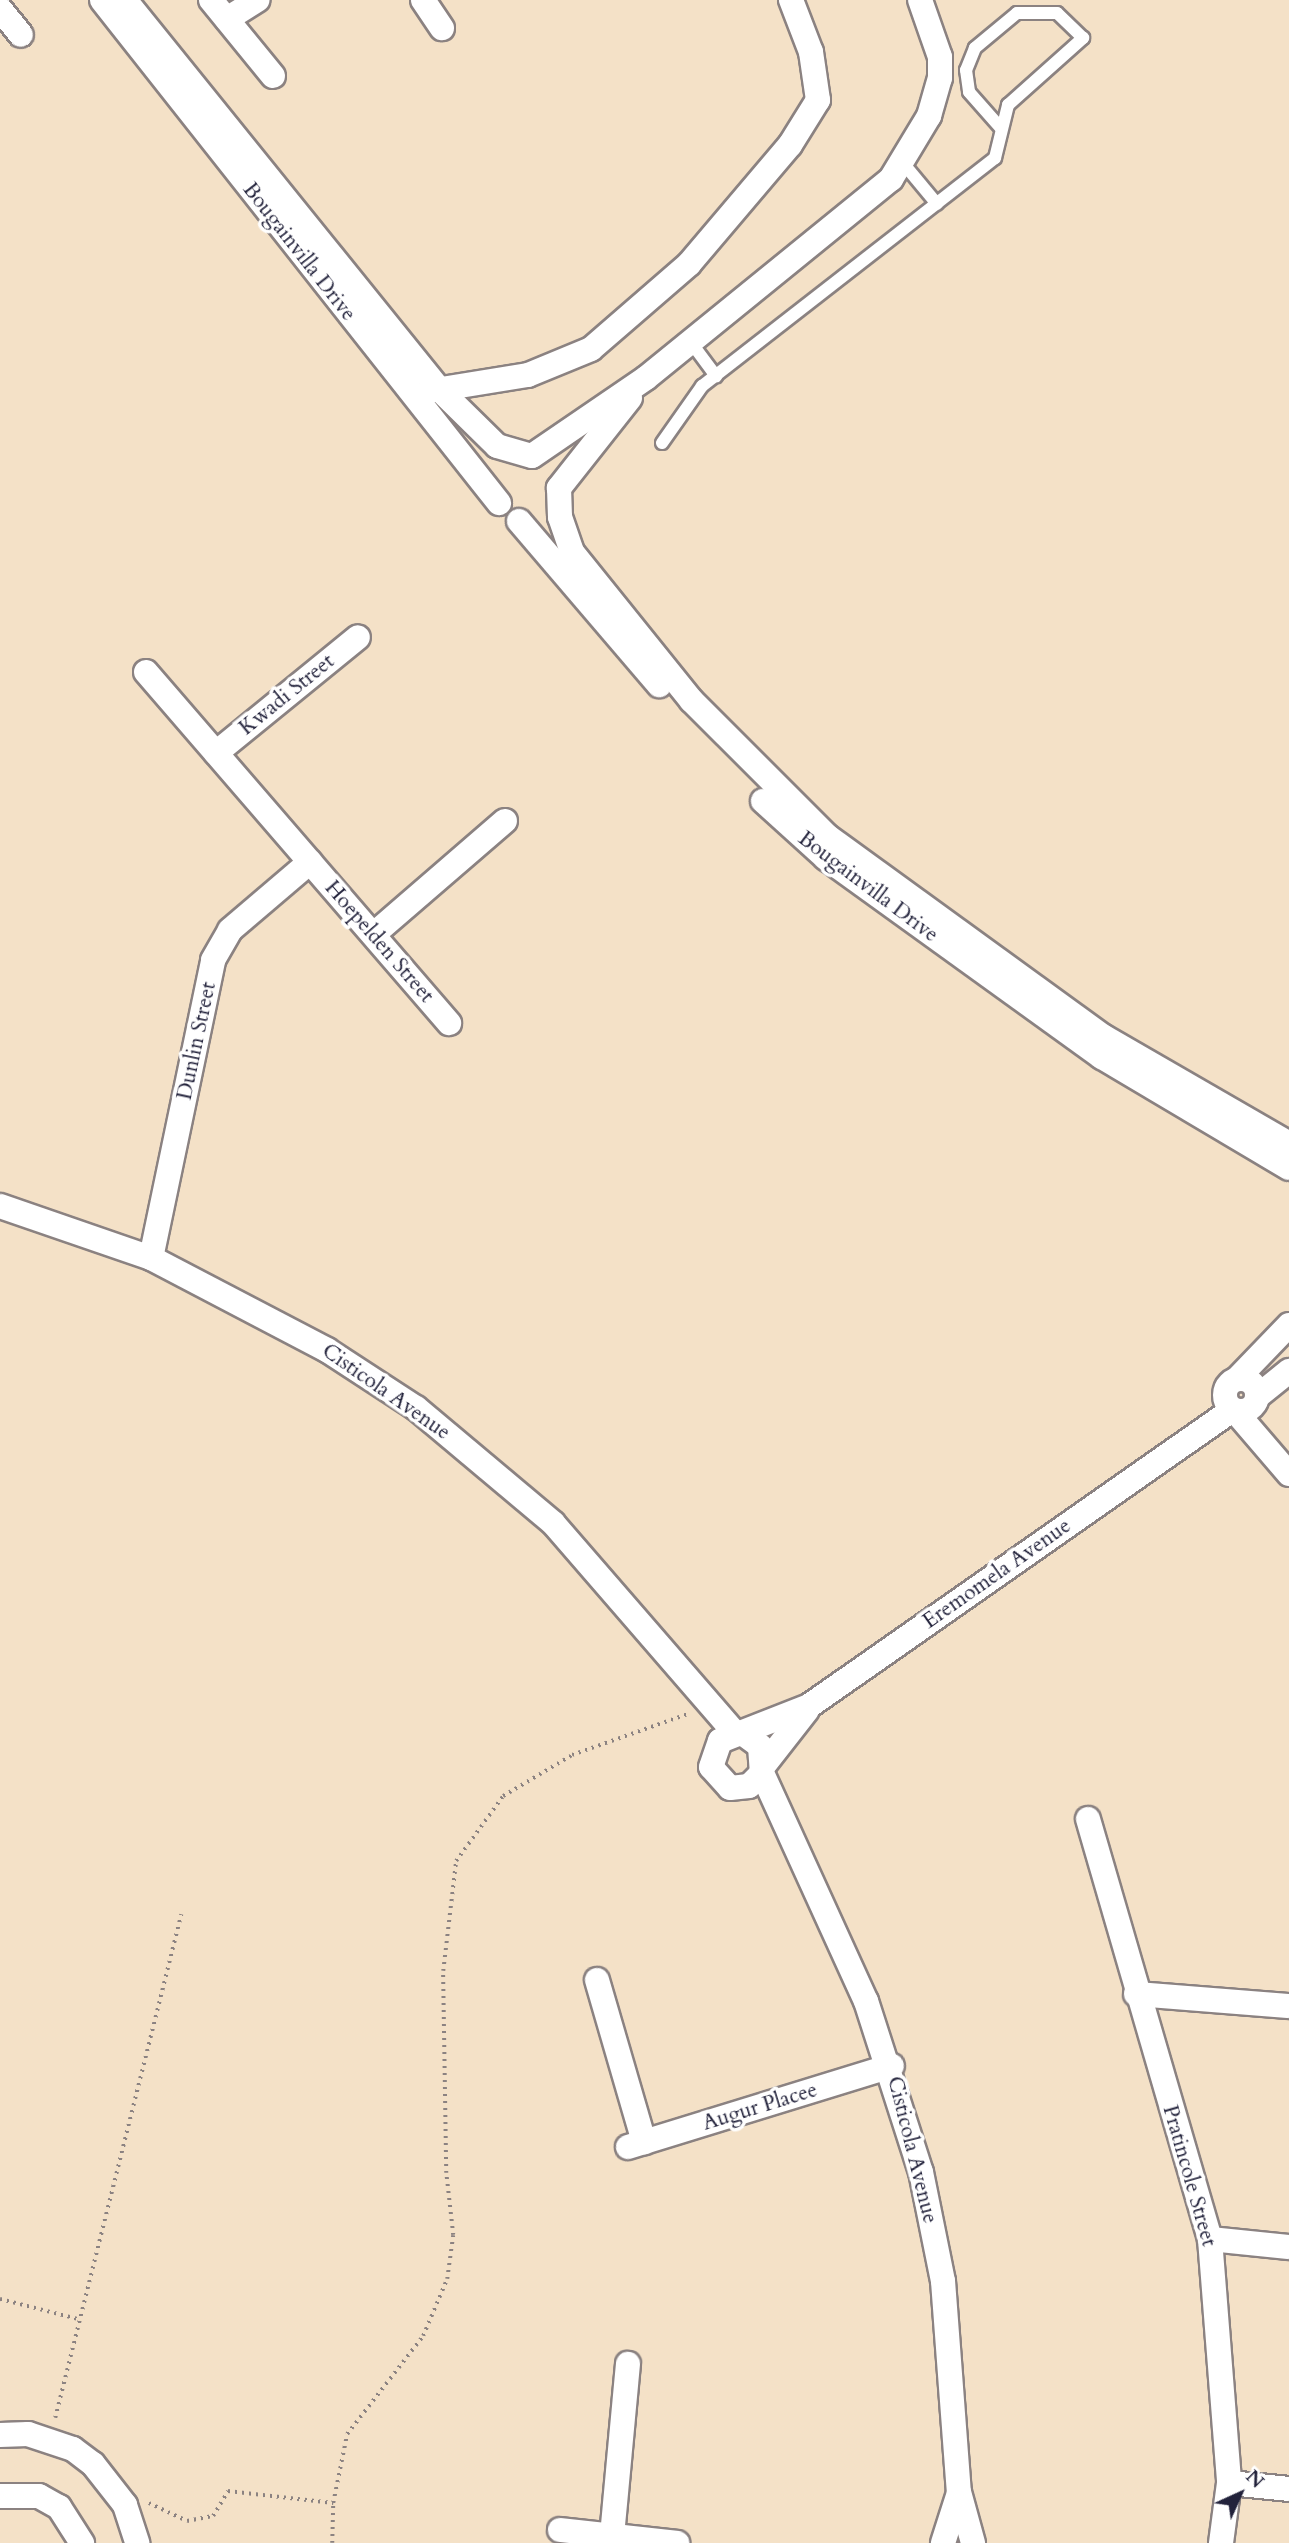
<!DOCTYPE html>
<html>
<head>
<meta charset="utf-8">
<style>
	body { margin:0 }
	#map { position:relative; width:1289px; height:2543px; overflow:hidden; background:#f4e1c7; font-family:Cardo,serif }
	div>[style] { position:absolute }
	.path>* { height:3.5px; margin-top:-1.75px; transform-origin:0; background:repeating-linear-gradient(90deg,#8b8281 0 2px,transparent 0 7px) }
	.roads { filter:drop-shadow(2px 0 #8b8281) drop-shadow(-2px 0 #8b8281) drop-shadow(0 2px #8b8281) drop-shadow(0 -2px #8b8281) }
	.lane>* { height:12px; margin:-6px; padding:0 6px; transform-origin:6px; border-radius:6px; background:#fff }
	.street>* { height:24px; margin:-12px; padding:0 12px; transform-origin:12px; border-radius:12px; background:#fff }
	.street>.ring { margin:-12px; padding:0; box-sizing:content-box; background:none; border:24px solid #fff; border-radius:50% }
	span { translate:-50% -50%; white-space:nowrap; text-align:center; line-height:1.15; -webkit-text-stroke:7px #fff; paint-order:stroke }
	.street-label { font-size:21px; color:#22223b }
	.north { position:absolute; left:1205px; top:2459px; width:70px; height:70px; -webkit-text-stroke:5px #fff; paint-order:stroke; rotate:45deg; font-size:19px; font-weight:700; line-height:28px; text-align:center; color:#22223b }
	.north::after { content:''; display:block; margin:auto; width:24px; height:32px; background:#22223b; clip-path:polygon(50% 0,100% 100%,50% 72%,0 100%) }
</style>
</head>
<body>
<div id="map">
	<div class="path">
		<i style="left:0;top:2299px;width:81px;rotate:14.4deg"></i>
		<i style="left:55px;top:2418px;width:519px;rotate:-75.94deg"></i>
		<i style="left:149px;top:2503px;width:42px;rotate:25.3deg"></i>
		<i style="left:187px;top:2521px;width:26px;rotate:-11deg"></i>
		<i style="left:213px;top:2516px;width:29px;rotate:-59deg"></i>
		<i style="left:228px;top:2491px;width:106px;rotate:6.5deg"></i>
		<i style="left:332px;top:2543px;width:40px;rotate:-88.6deg"></i>
		<i style="left:333px;top:2503px;width:70px;rotate:-78.5deg"></i>
		<i style="left:347px;top:2434px;width:124px;rotate:-52.2deg"></i>
		<i style="left:423px;top:2336px;width:62px;rotate:-67.2deg"></i>
		<i style="left:447px;top:2279px;width:44px;rotate:-82.2deg"></i>
		<i style="left:453px;top:2235px;width:62px;rotate:-96.4deg"></i>
		<i style="left:446px;top:2173px;width:202px;rotate:-90.9deg"></i>
		<i style="left:443px;top:1971px;width:111px;rotate:-83.3deg"></i>
		<i style="left:456px;top:1861px;width:80px;rotate:-54.1deg"></i>
		<i style="left:503px;top:1796px;width:80px;rotate:-30.7deg"></i>
		<i style="left:572px;top:1755px;width:123px;rotate:-19.5deg"></i>
	</div>
	<div class="roads">
		<div class="lane">
			<i style="left:903px;top:163px;width:53px;rotate:50.3deg"></i>
			<i style="left:690px;top:341px;width:44px;rotate:53.4deg"></i>
			<i style="left:662px;top:443px;width:70px;rotate:-54.9deg"></i>
			<i style="left:702px;top:386px;width:371px;rotate:-37.9deg"></i>
			<i style="left:995px;top:158px;width:55px;rotate:-76.2deg"></i>
			<i style="left:1008px;top:105px;width:101px;rotate:-41.8deg"></i>
			<i style="left:1083px;top:38px;width:36px;rotate:-136deg"></i>
			<i style="left:1057px;top:13px;width:40px;rotate:180deg"></i>
			<i style="left:1017px;top:13px;width:55px;rotate:140.2deg"></i>
			<i style="left:975px;top:48px;width:24px;rotate:112deg"></i>
			<i style="left:966px;top:70px;width:22px;rotate:82deg"></i>
			<i style="left:969px;top:92px;width:47px;rotate:48.5deg"></i>
		</div>
		<div class="street">
			<i style="left:102px;top:0;width:641px;rotate:51.72deg"></i>
			<i style="left:125px;top:0;width:500px;rotate:51.1deg"></i>
			<i style="left:439px;top:389px;width:81px;rotate:44.5deg"></i>
			<i style="left:497px;top:446px;width:36px;rotate:16deg"></i>
			<i style="left:532px;top:456px;width:138px;rotate:-34.4deg"></i>
			<i style="left:646px;top:378px;width:316px;rotate:-39.1deg"></i>
			<i style="left:891px;top:179px;width:74px;rotate:-58.9deg"></i>
			<i style="left:929px;top:116px;width:40px;rotate:-74deg"></i>
			<i style="left:940px;top:78px;width:21px;rotate:-90deg"></i>
			<i style="left:940px;top:57px;width:60px;rotate:-109.3deg"></i>
			<i style="left:211px;top:0;width:98px;rotate:50.8deg"></i>
			<i style="left:423px;top:0;width:34px;rotate:56deg"></i>
			<i style="left:0;top:9px;width:33px;rotate:51deg"></i>
			<i style="left:227px;top:19px;width:36px;rotate:-32deg"></i>
			<i style="left:429px;top:391px;width:100px;rotate:-9.2deg"></i>
			<i style="left:528px;top:375px;width:68px;rotate:-22.4deg"></i>
			<i style="left:591px;top:349px;width:130px;rotate:-40.9deg"></i>
			<i style="left:689px;top:264px;width:156px;rotate:-49.7deg"></i>
			<i style="left:790px;top:145px;width:53px;rotate:-58.1deg"></i>
			<i style="left:818px;top:100px;width:49px;rotate:-98.3deg"></i>
			<i style="left:811px;top:52px;width:56px;rotate:-111deg"></i>
			<i style="left:630px;top:398px;width:115px;rotate:128.3deg"></i>
			<i style="left:559px;top:488px;width:29px;rotate:88deg"></i>
			<i style="left:560px;top:517px;width:37px;rotate:71deg"></i>
			<i style="left:572px;top:552px;width:191px;rotate:51.2deg"></i>
			<i style="left:692px;top:701px;width:191px;rotate:45deg"></i>
			<i style="left:827px;top:836px;width:342px;rotate:36deg"></i>
			<i style="left:1104px;top:1037px;width:214px;rotate:30deg"></i>
			<i style="left:519px;top:521px;width:216px;rotate:49.5deg"></i>
			<i style="left:146px;top:672px;width:464px;rotate:49.2deg"></i>
			<i style="left:216px;top:753px;width:183px;rotate:-39.2deg"></i>
			<i style="left:763px;top:801px;width:85px;rotate:42.1deg"></i>
			<i style="left:826px;top:858px;width:340px;rotate:35.8deg"></i>
			<i style="left:1102px;top:1057px;width:217px;rotate:30.7deg"></i>
			<i style="left:374px;top:934px;width:173px;rotate:-40.8deg"></i>
			<i style="left:0;top:1206px;width:160px;rotate:19deg"></i>
			<i style="left:151px;top:1258px;width:199px;rotate:27.6deg"></i>
			<i style="left:327px;top:1350px;width:106px;rotate:33.1deg"></i>
			<i style="left:416px;top:1408px;width:179px;rotate:40deg"></i>
			<i style="left:553px;top:1523px;width:279px;rotate:49.1deg"></i>
			<i style="left:151px;top:1258px;width:304px;rotate:-78.2deg"></i>
			<i style="left:213px;top:960px;width:34px;rotate:-60deg"></i>
			<i style="left:230px;top:930px;width:105px;rotate:-40.4deg"></i>
			<i class="ring" style="left:1225px;top:1379px;width:8px;height:8px"></i>
			<i style="left:1237px;top:1379px;width:75px;rotate:-46.1deg"></i>
			<i style="left:1258px;top:1396px;width:40px;rotate:-39deg"></i>
			<i style="left:1235px;top:1411px;width:83px;rotate:49.4deg"></i>
			<i style="left:745px;top:1735px;width:19px;rotate:36deg"></i>
			<i style="left:760px;top:1746px;width:27px;rotate:86deg"></i>
			<i style="left:762px;top:1773px;width:18px;rotate:135deg"></i>
			<i style="left:749px;top:1786px;width:19px;rotate:174deg"></i>
			<i style="left:730px;top:1788px;width:28px;rotate:-132deg"></i>
			<i style="left:711px;top:1767px;width:28px;rotate:-71deg"></i>
			<i style="left:720px;top:1741px;width:96px;rotate:-21.5deg"></i>
			<i style="left:809px;top:1706px;width:516px;rotate:-34.98deg"></i>
			<i style="left:765px;top:1764px;width:68px;rotate:-52.1deg"></i>
			<i style="left:762px;top:1773px;width:251px;rotate:65.5deg"></i>
			<i style="left:866px;top:2001px;width:180px;rotate:72.2deg"></i>
			<i style="left:921px;top:2172px;width:111px;rotate:78.6deg"></i>
			<i style="left:943px;top:2281px;width:212px;rotate:85.7deg"></i>
			<i style="left:959px;top:2492px;width:53px;rotate:74.6deg"></i>
			<i style="left:1088px;top:1819px;width:437px;rotate:73.8deg"></i>
			<i style="left:1210px;top:2239px;width:245px;rotate:85.5deg"></i>
			<i style="left:1229px;top:2483px;width:61px;rotate:97.6deg"></i>
			<i style="left:597px;top:1980px;width:169px;rotate:73.8deg"></i>
			<i style="left:1136px;top:1994px;width:153px;rotate:4.5deg"></i>
			<i style="left:628px;top:2147px;width:276px;rotate:-17.1deg"></i>
			<i style="left:1210px;top:2239px;width:79px;rotate:5.8deg"></i>
			<i style="left:0;top:2435px;width:28px;rotate:-2deg"></i>
			<i style="left:28px;top:2434px;width:47px;rotate:18.4deg"></i>
			<i style="left:73px;top:2449px;width:25px;rotate:37deg"></i>
			<i style="left:93px;top:2464px;width:52px;rotate:52deg"></i>
			<i style="left:125px;top:2505px;width:40px;rotate:72deg"></i>
			<i style="left:1229px;top:2483px;width:60px;rotate:5.7deg"></i>
			<i style="left:0;top:2496px;width:39px"></i>
			<i style="left:39px;top:2496px;width:23px;rotate:29deg"></i>
			<i style="left:59px;top:2507px;width:43px;rotate:57.4deg"></i>
			<i style="left:560px;top:2530px;width:118px;rotate:6.3deg"></i>
			<i style="left:612px;top:2536px;width:173px;rotate:-84.7deg"></i>
			<i style="left:943px;top:2543px;width:52px;rotate:-72.3deg"></i>
		</div>
	</div>
	<div class="street-label">
		<span style="left:299px;top:252px;rotate:52deg">Bougainvilla Drive</span>
		<span style="left:287px;top:695px;rotate:-39deg">Kwadi Street</span>
		<span style="left:868px;top:887px;rotate:37deg">Bougainvilla Drive</span>
		<span style="left:379px;top:942px;rotate:49deg">Hoepelden Street</span>
		<span style="left:197px;top:1041px;rotate:-78deg">Dunlin Street</span>
		<span style="left:386px;top:1392px;rotate:35deg">Cisticola Avenue</span>
		<span style="left:997px;top:1574px;rotate:-35deg">Eremomela Avenue</span>
		<span style="left:760px;top:2107px;rotate:-17deg">Augur Placee</span>
		<span style="left:912px;top:2150px;rotate:76deg">Cisticola Avenue</span>
		<span style="left:1189px;top:2176px;rotate:74deg">Pratincole Street</span>
	</div>
	<div class="north">N</div>
</div>
</body>
</html>
